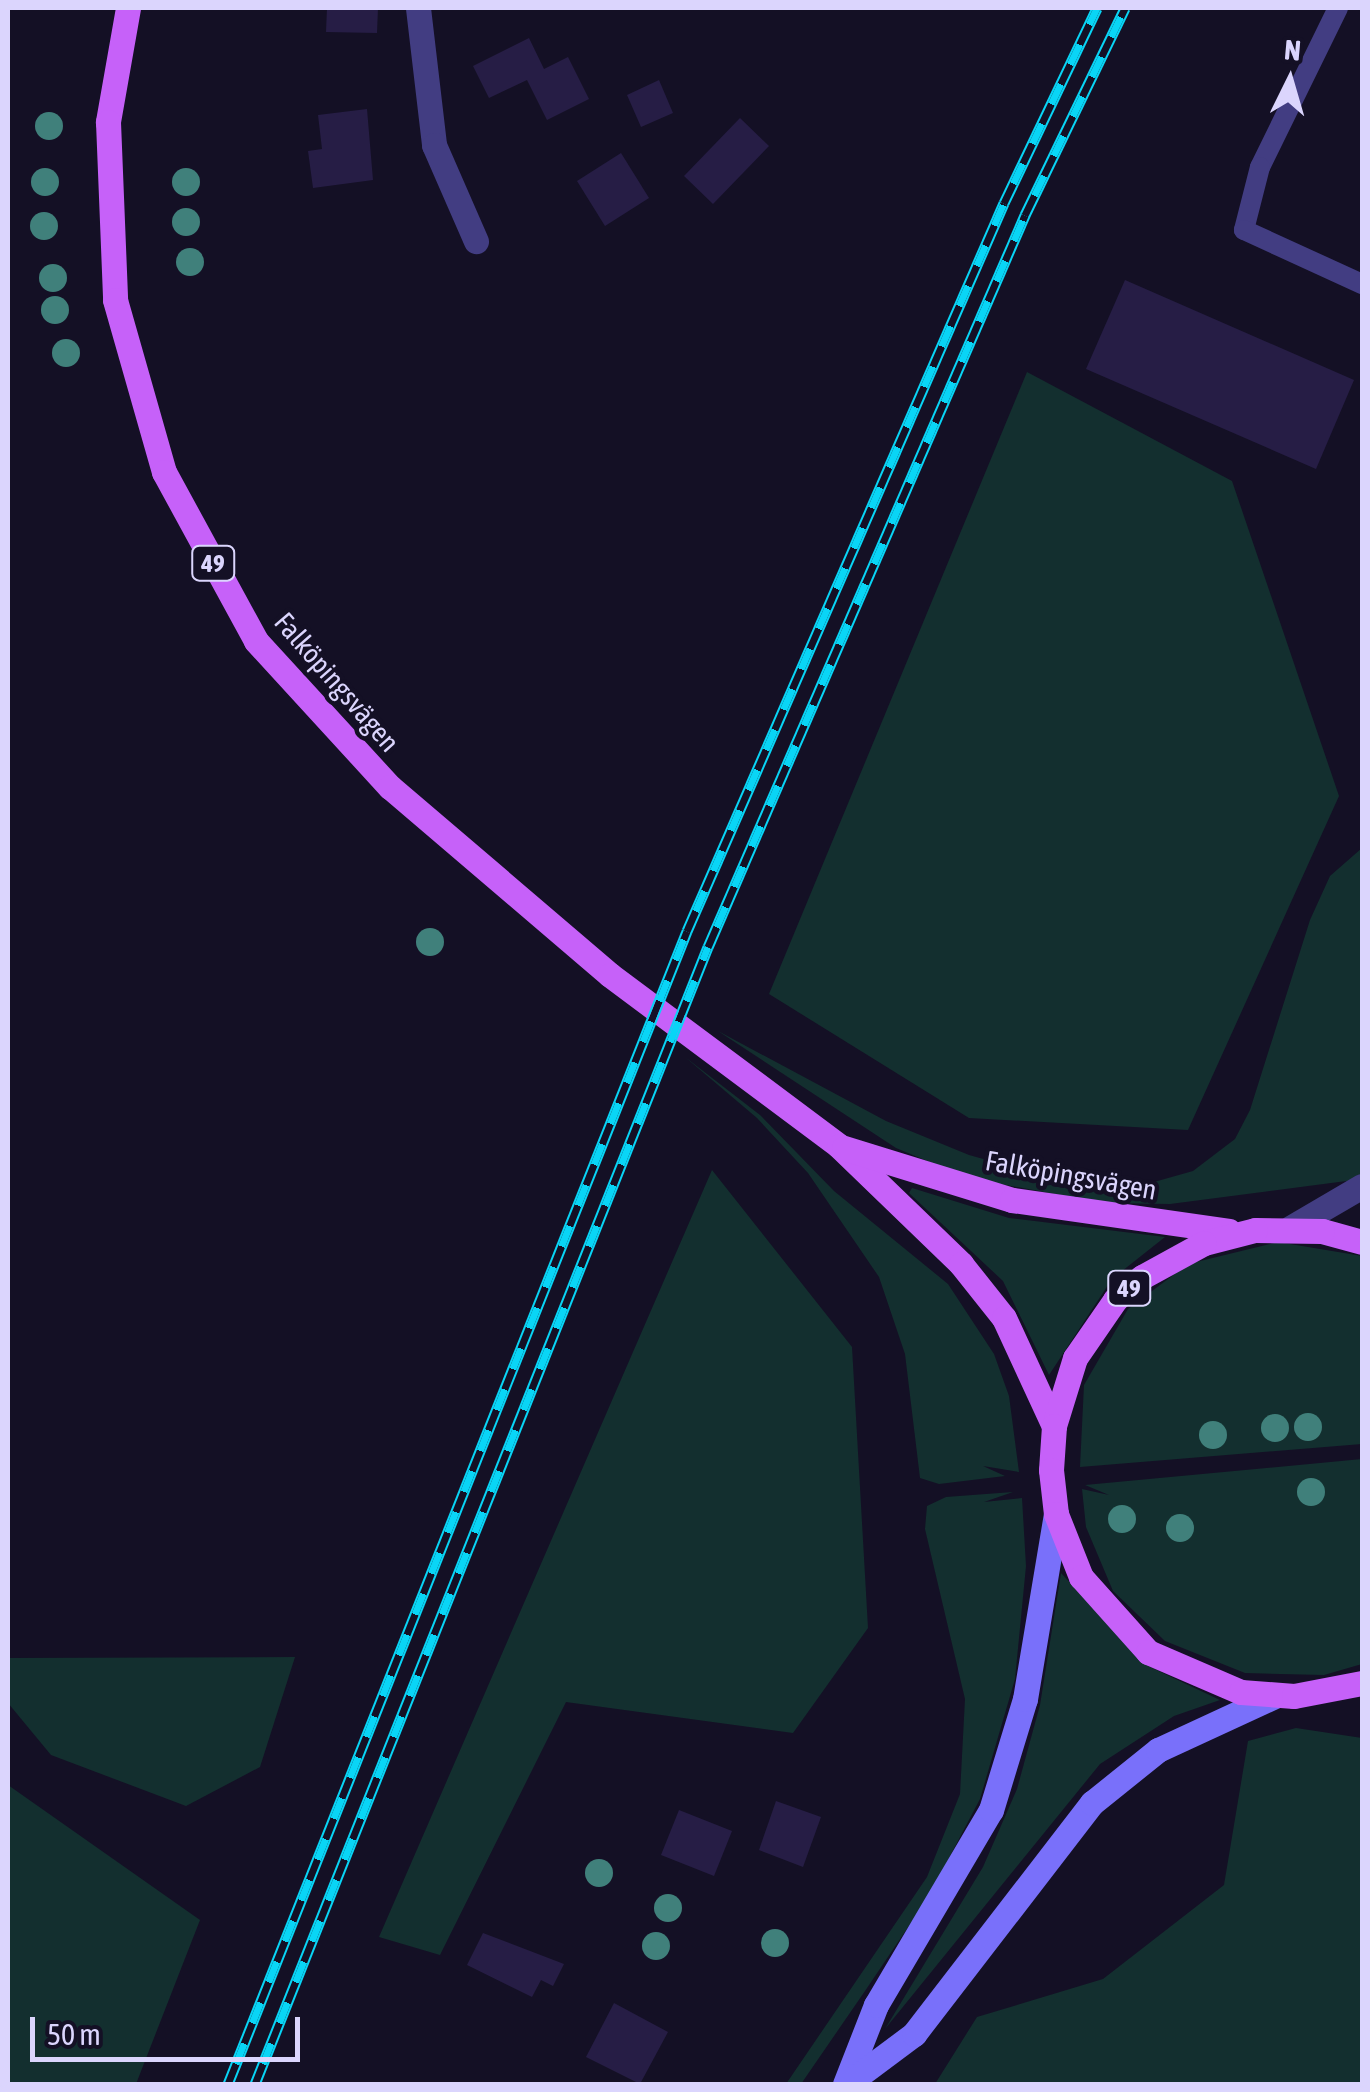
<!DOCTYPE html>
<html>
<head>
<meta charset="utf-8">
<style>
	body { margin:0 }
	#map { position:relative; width:1370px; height:2092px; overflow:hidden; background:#141025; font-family:"Asap Condensed",sans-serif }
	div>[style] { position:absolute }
	.green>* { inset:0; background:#132f2f }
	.building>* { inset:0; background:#261d45 }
	.service>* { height:20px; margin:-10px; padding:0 10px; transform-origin:10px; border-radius:10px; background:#423d82 }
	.minor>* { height:25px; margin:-12.5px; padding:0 12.5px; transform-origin:12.5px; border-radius:12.5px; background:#423d82 }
	.secondary>* { height:25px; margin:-12.5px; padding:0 12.5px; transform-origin:12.5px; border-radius:12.5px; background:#7970fa }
	.primary>* { height:25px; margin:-12.5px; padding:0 12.5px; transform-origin:12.5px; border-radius:12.5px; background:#c661f9 }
	.rail>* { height:11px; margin-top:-5.5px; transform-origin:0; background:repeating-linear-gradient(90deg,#141025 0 22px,#09d5f6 0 44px); box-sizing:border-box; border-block:2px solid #09d5f6 }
	.trees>* { width:28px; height:28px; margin:-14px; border-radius:50%; background:#40807b }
	span { translate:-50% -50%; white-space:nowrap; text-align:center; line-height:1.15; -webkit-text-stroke:9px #141025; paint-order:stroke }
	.shield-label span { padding:2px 8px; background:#141025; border:2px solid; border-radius:8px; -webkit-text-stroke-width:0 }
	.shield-label { font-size:25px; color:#dbd5fd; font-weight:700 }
	.street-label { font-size:28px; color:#dbd5fd }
	.frame { position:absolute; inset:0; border:10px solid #dbd5fd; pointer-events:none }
	.north { position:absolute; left:1240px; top:30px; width:100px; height:100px; -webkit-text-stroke:8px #141025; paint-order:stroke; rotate:5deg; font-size:28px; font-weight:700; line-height:40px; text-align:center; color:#dbd5fd }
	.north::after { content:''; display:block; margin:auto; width:35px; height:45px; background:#dbd5fd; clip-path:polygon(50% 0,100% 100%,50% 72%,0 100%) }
	.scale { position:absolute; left:30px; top:2017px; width:270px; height:45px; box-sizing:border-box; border:5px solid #dbd5fd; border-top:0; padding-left:12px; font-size:30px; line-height:35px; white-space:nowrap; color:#dbd5fd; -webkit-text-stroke:8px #141025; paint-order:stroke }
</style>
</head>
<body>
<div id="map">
	<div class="green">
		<i style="clip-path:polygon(1027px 372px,1232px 481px,1339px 796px,1188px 1130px,969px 1118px,769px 994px)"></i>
		<i style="clip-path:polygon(1362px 848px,1362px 1175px,1354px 1180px,1170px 1204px,1104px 1203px,968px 1178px,896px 1148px,718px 1031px,886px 1121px,969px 1155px,1047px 1177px,1108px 1183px,1154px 1182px,1193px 1171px,1235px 1139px,1250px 1110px,1310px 920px,1330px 876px)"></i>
		<i style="clip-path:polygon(685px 1057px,760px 1115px,834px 1191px,948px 1284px,994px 1354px,1009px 1396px,1019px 1472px,983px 1466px,1005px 1476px,939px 1484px,920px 1478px,905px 1354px,879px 1277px,808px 1173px,757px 1118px)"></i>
		<i style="clip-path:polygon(712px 1170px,852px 1347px,868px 1628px,793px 1733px,566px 1702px,440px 1955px,379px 1937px)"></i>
		<i style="clip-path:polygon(912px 1188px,1009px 1218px,1165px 1237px,1112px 1279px,1049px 1375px,1003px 1281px,909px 1193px)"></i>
		<i style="clip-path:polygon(1278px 1242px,1362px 1256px,1362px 1444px,1080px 1467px,1084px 1385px,1128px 1309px,1188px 1264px)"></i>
		<i style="clip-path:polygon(1362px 1459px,1362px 1664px,1324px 1675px,1245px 1673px,1165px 1641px,1113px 1591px,1086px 1527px,1082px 1489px,1109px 1495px,1085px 1485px)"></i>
		<i style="clip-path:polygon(1013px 1492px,984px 1502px,1022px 1498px,1026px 1566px,1015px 1679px,980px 1799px,929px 1896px,865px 1991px,801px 2084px,786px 2084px,927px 1877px,960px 1794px,965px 1699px,925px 1529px,927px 1506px,946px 1497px)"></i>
		<i style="clip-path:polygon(1061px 1573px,1148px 1666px,1220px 1700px,1174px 1716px,1100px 1764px,885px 2029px,983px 1867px,1017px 1789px,1040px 1705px)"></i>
		<i style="clip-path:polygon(295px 1657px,260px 1767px,186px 1806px,51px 1755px,8px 1703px,8px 1658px)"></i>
		<i style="clip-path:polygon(1296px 1728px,1362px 1738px,1362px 2084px,935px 2084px,977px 2017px,1103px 1979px,1224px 1885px,1248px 1741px)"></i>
		<i style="clip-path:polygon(8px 1785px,200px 1920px,136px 2084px,8px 2084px)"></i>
	</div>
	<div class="building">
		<i style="clip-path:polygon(327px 8px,378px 8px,377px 33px,326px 32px)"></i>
		<i style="clip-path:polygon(529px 38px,544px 69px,568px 57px,589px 99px,547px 120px,527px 80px,489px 98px,473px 66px)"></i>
		<i style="clip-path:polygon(659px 80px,673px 113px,641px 127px,627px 95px)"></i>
		<i style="clip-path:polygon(367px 109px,373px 180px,313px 188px,308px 151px,322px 149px,318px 115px)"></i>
		<i style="clip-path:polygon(740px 118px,769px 146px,713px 204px,684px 176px)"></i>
		<i style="clip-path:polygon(621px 153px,649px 198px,605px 226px,577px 181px)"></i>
		<i style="clip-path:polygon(1125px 280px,1354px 380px,1316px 469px,1086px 369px)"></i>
		<i style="clip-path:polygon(776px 1801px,821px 1817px,803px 1867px,759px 1850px)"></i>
		<i style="clip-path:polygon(679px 1810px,732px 1831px,714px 1876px,661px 1855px)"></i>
		<i style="clip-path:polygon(483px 1933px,564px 1964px,553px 1986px,541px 1980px,532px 1997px,467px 1965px)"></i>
		<i style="clip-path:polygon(614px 2003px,668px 2032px,640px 2084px,586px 2057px)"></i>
	</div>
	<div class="service">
		<i style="left:1338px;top:8px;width:177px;rotate:116.1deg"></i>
		<i style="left:1260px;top:167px;width:65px;rotate:104.3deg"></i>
		<i style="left:1244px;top:230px;width:130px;rotate:24.6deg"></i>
	</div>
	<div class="minor">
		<i style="left:418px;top:8px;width:138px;rotate:83.3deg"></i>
		<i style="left:434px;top:145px;width:105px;rotate:66.4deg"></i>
		<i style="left:1290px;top:1228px;width:83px;rotate:-30.3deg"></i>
	</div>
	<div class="secondary">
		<i style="left:845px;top:2084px;width:85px;rotate:-68.6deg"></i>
		<i style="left:876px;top:2005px;width:226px;rotate:-59.5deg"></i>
		<i style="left:991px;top:1810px;width:116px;rotate:-73deg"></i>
		<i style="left:1025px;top:1699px;width:188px;rotate:-80.5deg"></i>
		<i style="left:847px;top:2084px;width:84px;rotate:-36.7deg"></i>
		<i style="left:914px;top:2034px;width:292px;rotate:-52.4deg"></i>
		<i style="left:1092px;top:1803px;width:85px;rotate:-38.8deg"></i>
		<i style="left:1158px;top:1750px;width:129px;rotate:-24.8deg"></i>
	</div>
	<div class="primary">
		<i style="left:128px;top:8px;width:116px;rotate:100deg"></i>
		<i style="left:108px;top:122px;width:178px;rotate:87.7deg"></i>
		<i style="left:115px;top:300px;width:179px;rotate:74.1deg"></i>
		<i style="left:164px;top:472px;width:192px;rotate:61.4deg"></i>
		<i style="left:256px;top:641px;width:198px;rotate:47.5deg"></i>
		<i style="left:390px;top:787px;width:289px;rotate:40.5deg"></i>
		<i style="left:610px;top:975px;width:286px;rotate:36.7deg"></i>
		<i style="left:839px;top:1146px;width:170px;rotate:44deg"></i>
		<i style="left:961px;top:1264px;width:69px;rotate:51.5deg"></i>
		<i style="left:1004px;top:1318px;width:119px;rotate:65.2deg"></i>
		<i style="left:844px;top:1148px;width:176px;rotate:17.2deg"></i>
		<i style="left:1012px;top:1200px;width:219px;rotate:8.1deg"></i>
		<i style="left:1362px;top:1242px;width:41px;rotate:-164.6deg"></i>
		<i style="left:1322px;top:1231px;width:67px;rotate:-179.1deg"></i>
		<i style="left:1255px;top:1230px;width:53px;rotate:165.7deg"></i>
		<i style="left:1204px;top:1243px;width:71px;rotate:151.3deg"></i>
		<i style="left:1142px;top:1277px;width:35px;rotate:140deg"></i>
		<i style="left:1115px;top:1300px;width:70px;rotate:124.6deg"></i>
		<i style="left:1075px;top:1358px;width:71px;rotate:107.2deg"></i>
		<i style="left:1054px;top:1426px;width:44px;rotate:93.9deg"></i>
		<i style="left:1051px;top:1470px;width:44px;rotate:83.5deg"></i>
		<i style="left:1056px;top:1514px;width:68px;rotate:68.4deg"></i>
		<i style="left:1081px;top:1577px;width:101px;rotate:48.2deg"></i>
		<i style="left:1148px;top:1652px;width:101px;rotate:23.3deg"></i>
		<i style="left:1241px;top:1692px;width:53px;rotate:4.3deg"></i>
		<i style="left:1294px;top:1696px;width:69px;rotate:-10.8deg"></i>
	</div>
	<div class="rail">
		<i style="left:228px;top:2084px;width:1241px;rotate:-68.29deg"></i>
		<i style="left:687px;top:931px;width:794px;rotate:-66.47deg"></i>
		<i style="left:1004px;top:203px;width:216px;rotate:-64.5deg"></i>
		<i style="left:255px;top:2084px;width:1224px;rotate:-68.28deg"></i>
		<i style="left:708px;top:947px;width:798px;rotate:-66.58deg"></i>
		<i style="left:1025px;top:215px;width:230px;rotate:-64.2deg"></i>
	</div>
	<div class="trees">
		<i style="left:49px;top:126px"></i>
		<i style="left:45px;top:182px"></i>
		<i style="left:186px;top:182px"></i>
		<i style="left:186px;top:222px"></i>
		<i style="left:44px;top:226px"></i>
		<i style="left:190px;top:262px"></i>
		<i style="left:53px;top:278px"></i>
		<i style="left:55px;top:310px"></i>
		<i style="left:66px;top:353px"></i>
		<i style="left:430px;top:942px"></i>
		<i style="left:1308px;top:1427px"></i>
		<i style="left:1275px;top:1428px"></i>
		<i style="left:1213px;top:1435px"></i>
		<i style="left:1311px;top:1492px"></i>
		<i style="left:1122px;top:1519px"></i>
		<i style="left:1180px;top:1528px"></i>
		<i style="left:599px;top:1873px"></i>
		<i style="left:668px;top:1908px"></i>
		<i style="left:775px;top:1943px"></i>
		<i style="left:656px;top:1946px"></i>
	</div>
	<div class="shield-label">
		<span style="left:213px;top:563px">49</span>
		<span style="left:1129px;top:1288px">49</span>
	</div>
	<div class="street-label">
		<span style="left:337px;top:682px;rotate:49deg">Falköpingsvägen</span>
		<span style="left:1071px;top:1175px;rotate:10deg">Falköpingsvägen</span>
	</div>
	<div class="frame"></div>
	<div class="north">N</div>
	<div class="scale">50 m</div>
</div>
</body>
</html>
